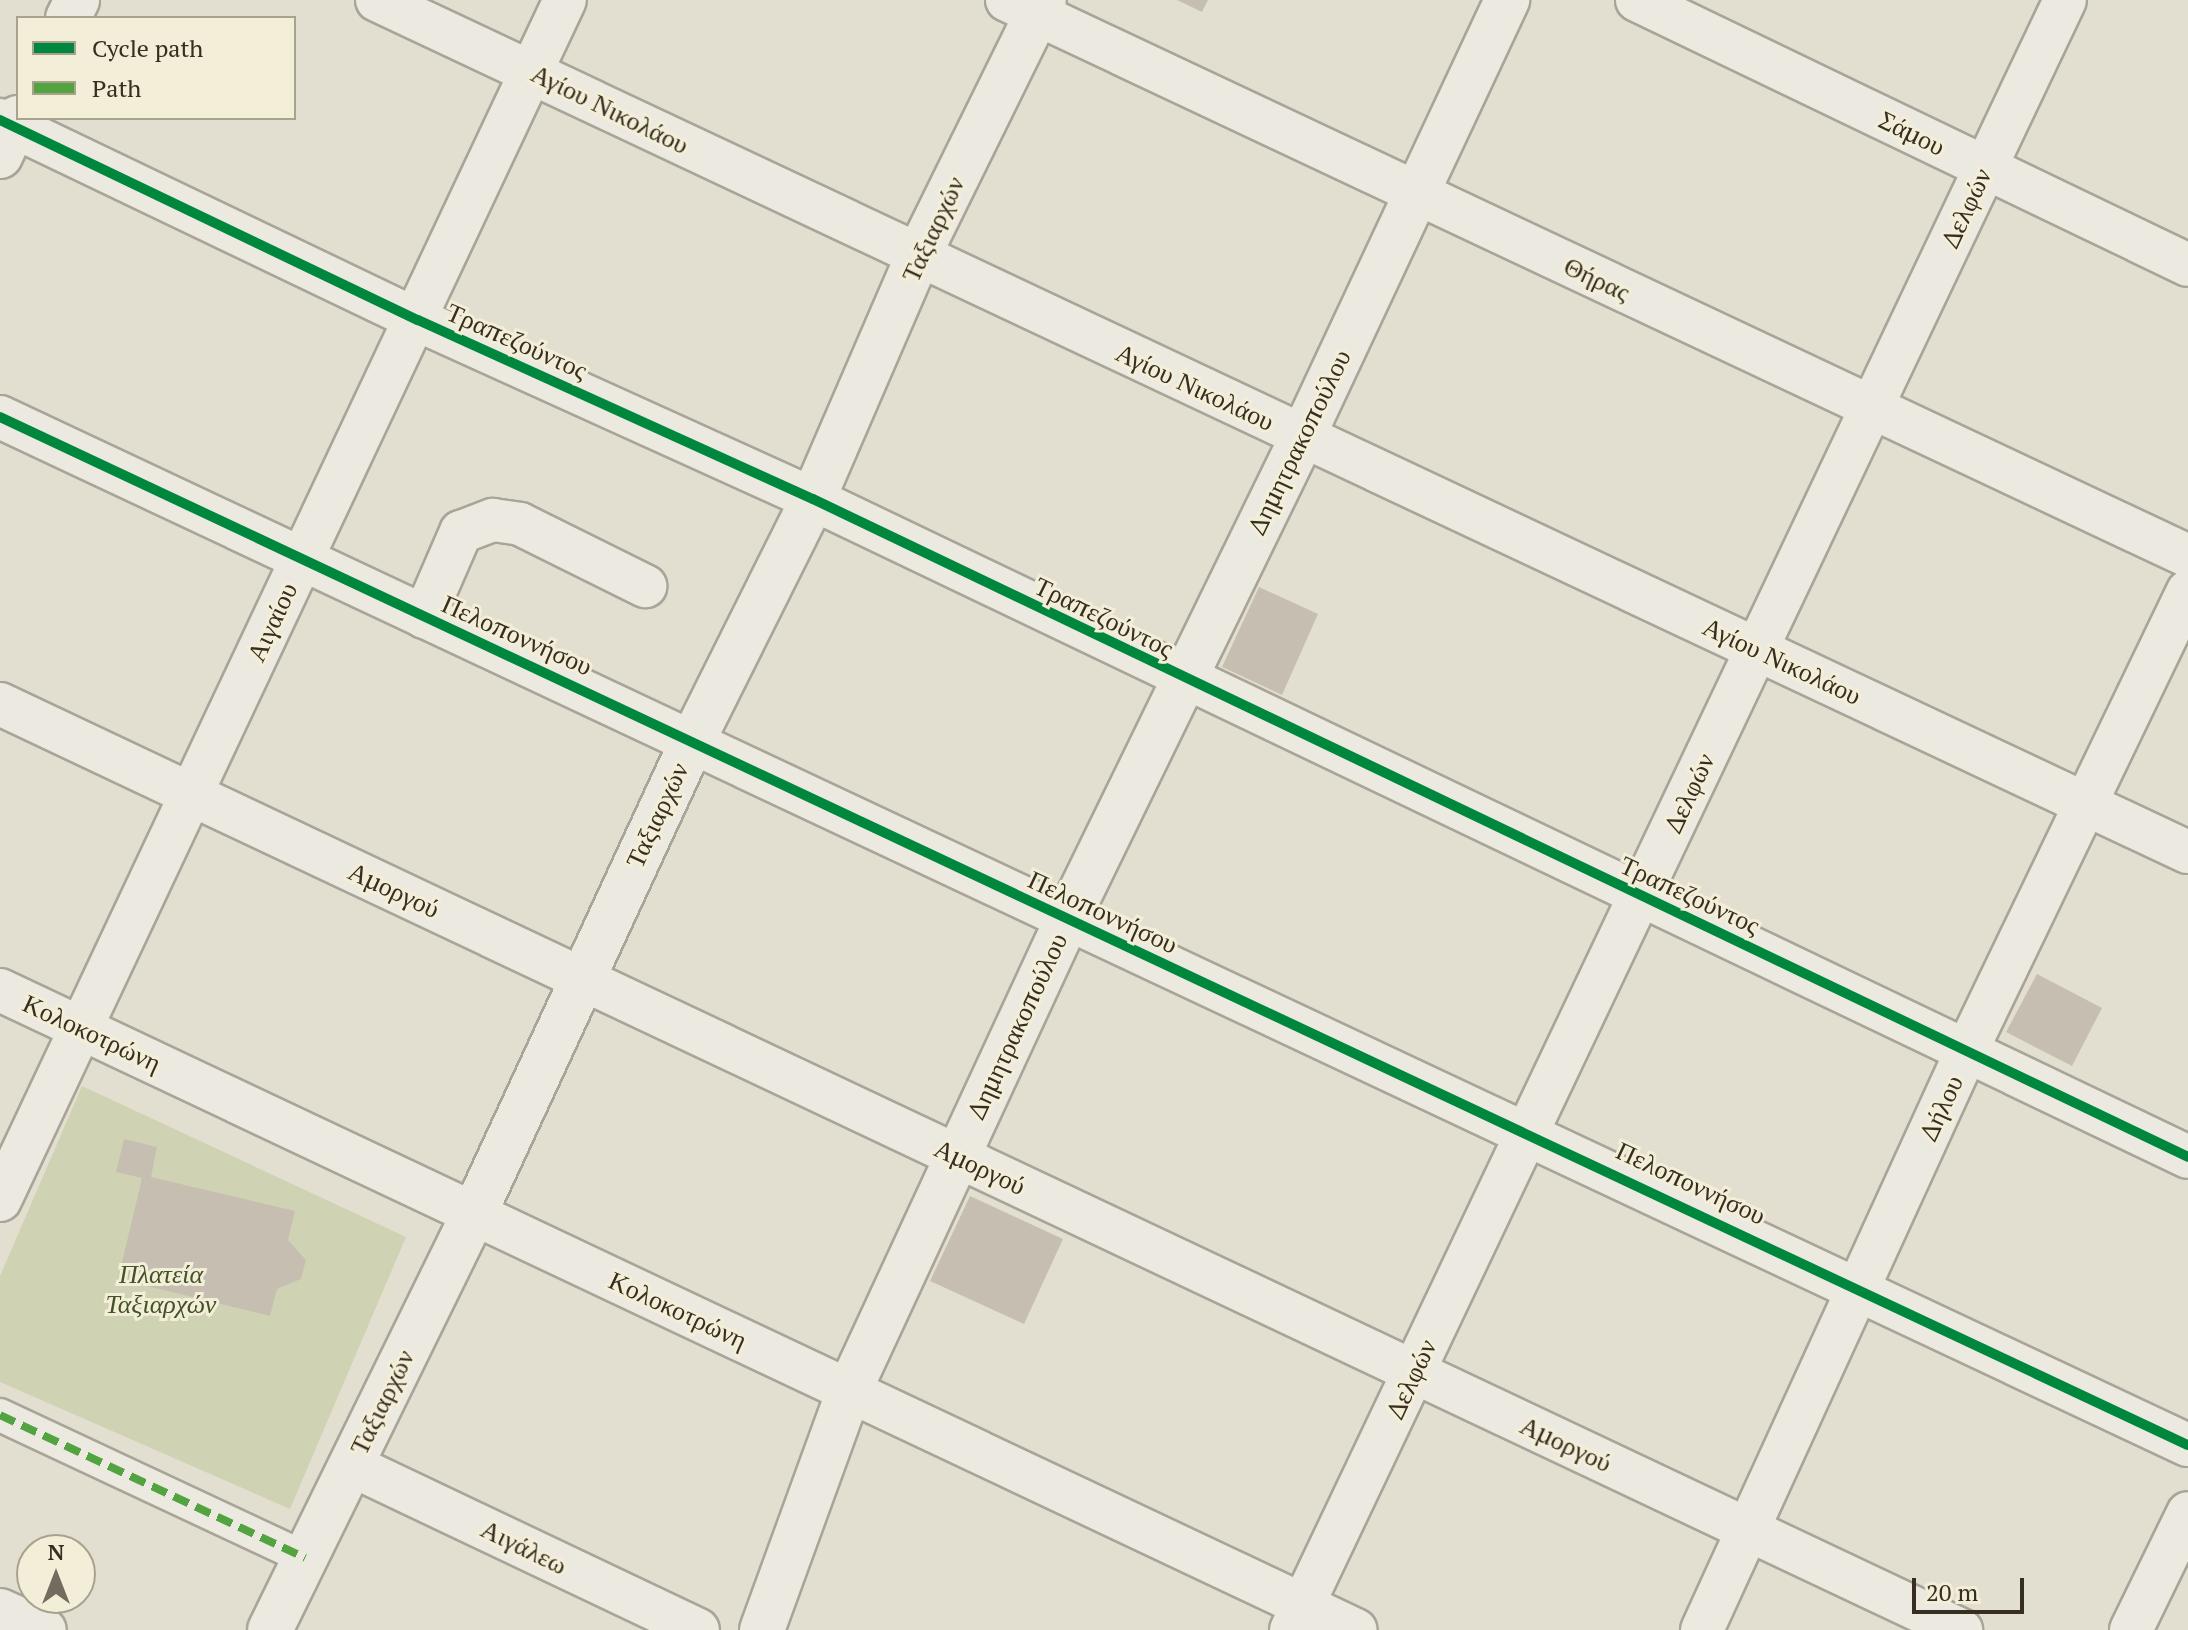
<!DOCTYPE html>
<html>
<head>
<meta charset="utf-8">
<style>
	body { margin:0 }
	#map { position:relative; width:2188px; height:1630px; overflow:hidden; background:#e3dfd0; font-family:"PT Serif",serif }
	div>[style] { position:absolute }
	.green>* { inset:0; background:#cfd3b3 }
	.building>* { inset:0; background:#c6bfb1 }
	.roads { filter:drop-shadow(2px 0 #a9a498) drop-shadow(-2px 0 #a9a498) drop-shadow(0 2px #a9a498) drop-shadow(0 -2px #a9a498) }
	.pedestrian>* { height:32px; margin:-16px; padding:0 16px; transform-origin:16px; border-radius:16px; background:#ece9e0 }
	.minor>* { height:42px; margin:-21px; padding:0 21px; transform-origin:21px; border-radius:21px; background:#ece9e0 }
	.tertiary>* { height:44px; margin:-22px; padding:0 22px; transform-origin:22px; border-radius:22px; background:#ece9e0 }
	.quiet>* { height:8px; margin-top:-4px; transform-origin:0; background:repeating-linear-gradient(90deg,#53a441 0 16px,transparent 0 24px) }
	.cycleway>* { height:10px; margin:-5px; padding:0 5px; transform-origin:5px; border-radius:5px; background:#00873e }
	span { translate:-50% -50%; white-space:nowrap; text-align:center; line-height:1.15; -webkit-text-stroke:6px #f3eed7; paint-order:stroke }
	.street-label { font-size:26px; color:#372e21 }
	.park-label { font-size:26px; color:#435229; font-style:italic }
	.legend { position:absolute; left:16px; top:16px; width:280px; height:104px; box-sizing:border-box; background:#f3eed7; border:2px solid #a8a18e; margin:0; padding:10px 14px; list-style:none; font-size:24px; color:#372e21 }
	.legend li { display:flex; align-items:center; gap:16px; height:40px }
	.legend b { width:40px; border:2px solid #a8a18e }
	.north { position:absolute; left:16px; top:1534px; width:80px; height:80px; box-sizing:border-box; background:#f3eed7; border:2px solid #a8a18e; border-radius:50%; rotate:0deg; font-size:22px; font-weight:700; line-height:32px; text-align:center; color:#372e21 }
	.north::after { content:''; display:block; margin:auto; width:28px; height:36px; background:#736c5e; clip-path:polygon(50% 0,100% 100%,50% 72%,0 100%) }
	.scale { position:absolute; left:1912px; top:1578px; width:112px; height:36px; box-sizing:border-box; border:4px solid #372e21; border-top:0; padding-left:10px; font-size:24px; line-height:28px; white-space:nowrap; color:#372e21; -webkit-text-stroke:6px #f3eed7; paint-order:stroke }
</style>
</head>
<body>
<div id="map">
	<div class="green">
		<i style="clip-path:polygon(82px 1086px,406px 1237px,290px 1509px,0 1382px,0 1276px)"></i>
	</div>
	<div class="building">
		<i style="clip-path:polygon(1177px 0,1208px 0,1202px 12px)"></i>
		<i style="clip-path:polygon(1259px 587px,1318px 614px,1282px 695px,1222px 667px)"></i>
		<i style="clip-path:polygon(2037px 974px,2102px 1008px,2072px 1066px,2006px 1032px)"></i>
		<i style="clip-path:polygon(124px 1139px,157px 1147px,151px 1177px,295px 1211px,288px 1240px,306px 1260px,301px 1279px,277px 1289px,270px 1316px,118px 1279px,142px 1178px,116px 1172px)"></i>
		<i style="clip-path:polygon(970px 1196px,1063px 1239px,1024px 1324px,930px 1281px)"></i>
	</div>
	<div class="roads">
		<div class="pedestrian">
			<i style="left:0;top:1415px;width:337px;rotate:25.1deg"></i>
		</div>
		<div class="minor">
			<i style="left:377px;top:0;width:2001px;rotate:25.2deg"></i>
			<i style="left:1007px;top:0;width:1305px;rotate:25.21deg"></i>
			<i style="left:1637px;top:0;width:611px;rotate:25.68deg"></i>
			<i style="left:0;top:120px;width:463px;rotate:25.6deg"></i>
			<i style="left:418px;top:320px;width:434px;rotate:24.4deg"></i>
			<i style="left:813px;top:499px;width:1524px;rotate:25.57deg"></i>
			<i style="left:0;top:417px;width:2417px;rotate:25.17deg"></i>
			<i style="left:424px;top:617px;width:93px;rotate:-66.5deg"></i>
			<i style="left:461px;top:532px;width:34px;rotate:-21deg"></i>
			<i style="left:493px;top:520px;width:27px;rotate:8deg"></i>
			<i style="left:520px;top:524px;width:140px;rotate:26.4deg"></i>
			<i style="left:0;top:704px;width:2169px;rotate:25.28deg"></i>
			<i style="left:0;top:990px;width:1499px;rotate:25.27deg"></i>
			<i style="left:0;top:1200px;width:1326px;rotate:-64.79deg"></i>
			<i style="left:351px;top:1465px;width:384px;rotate:25.4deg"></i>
			<i style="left:0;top:1610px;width:49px;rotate:24deg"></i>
			<i style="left:1291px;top:1630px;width:1804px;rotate:-64.6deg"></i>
			<i style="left:1702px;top:1630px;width:638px;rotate:-65.44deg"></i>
			<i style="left:1967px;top:1050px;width:509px;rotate:-64.29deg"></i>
			<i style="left:2131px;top:1630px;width:130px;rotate:-64deg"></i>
		</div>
		<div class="tertiary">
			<i style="left:68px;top:18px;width:20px;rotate:-63deg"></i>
			<i style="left:0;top:156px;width:42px;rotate:-64.7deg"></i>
			<i style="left:270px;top:1630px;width:463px;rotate:-63.9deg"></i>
			<i style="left:474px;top:1214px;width:522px;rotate:-65.2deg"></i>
			<i style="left:693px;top:740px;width:269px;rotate:-63.5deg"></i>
			<i style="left:813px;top:499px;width:265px;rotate:-66.6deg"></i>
			<i style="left:918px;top:256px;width:285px;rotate:-63.8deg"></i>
			<i style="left:762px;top:1630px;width:254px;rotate:-70deg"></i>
			<i style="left:849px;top:1391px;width:519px;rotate:-65.16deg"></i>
			<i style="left:1067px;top:920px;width:536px;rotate:-64.01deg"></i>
			<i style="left:1302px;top:438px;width:484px;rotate:-64.9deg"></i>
		</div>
	</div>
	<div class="quiet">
		<i style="left:0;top:1415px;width:337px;rotate:25.1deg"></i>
	</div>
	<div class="cycleway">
		<i style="left:0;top:120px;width:463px;rotate:25.6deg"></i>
		<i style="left:418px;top:320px;width:434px;rotate:24.4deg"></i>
		<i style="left:813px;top:499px;width:1524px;rotate:25.57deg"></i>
		<i style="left:0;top:417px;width:2417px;rotate:25.17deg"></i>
	</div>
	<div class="street-label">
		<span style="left:610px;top:109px;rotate:26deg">Αγίου Νικολάου</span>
		<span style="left:1912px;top:133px;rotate:26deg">Σάμου</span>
		<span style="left:1966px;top:208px;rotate:-65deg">Δελφών</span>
		<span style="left:933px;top:229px;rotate:-65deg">Ταξιαρχών</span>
		<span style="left:1597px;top:279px;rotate:25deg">Θήρας</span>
		<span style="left:517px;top:341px;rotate:24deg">Τραπεζούντος</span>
		<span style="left:1195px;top:387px;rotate:25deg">Αγίου Νικολάου</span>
		<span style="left:1299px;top:442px;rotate:-64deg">Δημητρακοπούλου</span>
		<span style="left:1104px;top:617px;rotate:26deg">Τραπεζούντος</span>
		<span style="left:272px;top:622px;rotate:-65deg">Αιγαίου</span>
		<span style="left:517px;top:635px;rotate:24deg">Πελοποννήσου</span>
		<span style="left:1782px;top:661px;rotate:25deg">Αγίου Νικολάου</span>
		<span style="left:1689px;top:793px;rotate:-65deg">Δελφών</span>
		<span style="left:657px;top:815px;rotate:-65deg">Ταξιαρχών</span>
		<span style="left:394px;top:890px;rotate:25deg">Αμοργού</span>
		<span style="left:1690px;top:895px;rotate:25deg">Τραπεζούντος</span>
		<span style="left:1103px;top:912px;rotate:25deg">Πελοποννήσου</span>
		<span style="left:1017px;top:1026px;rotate:-65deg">Δημητρακοπούλου</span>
		<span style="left:92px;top:1033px;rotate:25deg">Κολοκοτρώνη</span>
		<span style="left:1941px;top:1108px;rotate:-65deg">Δήλου</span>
		<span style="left:980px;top:1167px;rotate:25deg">Αμοργού</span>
		<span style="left:1691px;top:1183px;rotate:25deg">Πελοποννήσου</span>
		<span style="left:678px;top:1310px;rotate:25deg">Κολοκοτρώνη</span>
		<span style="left:1411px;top:1379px;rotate:-65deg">Δελφών</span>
		<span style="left:382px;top:1402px;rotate:-64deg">Ταξιαρχών</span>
		<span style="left:1566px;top:1444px;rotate:25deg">Αμοργού</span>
		<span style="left:524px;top:1547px;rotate:26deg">Αιγάλεω</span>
	</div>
	<div class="park-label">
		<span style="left:161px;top:1289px">Πλατεία<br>Ταξιαρχών</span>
	</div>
	<ul class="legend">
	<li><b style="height:10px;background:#00873e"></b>Cycle path</li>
	<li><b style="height:10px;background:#53a441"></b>Path</li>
	</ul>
	<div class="north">N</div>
	<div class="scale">20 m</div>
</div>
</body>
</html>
